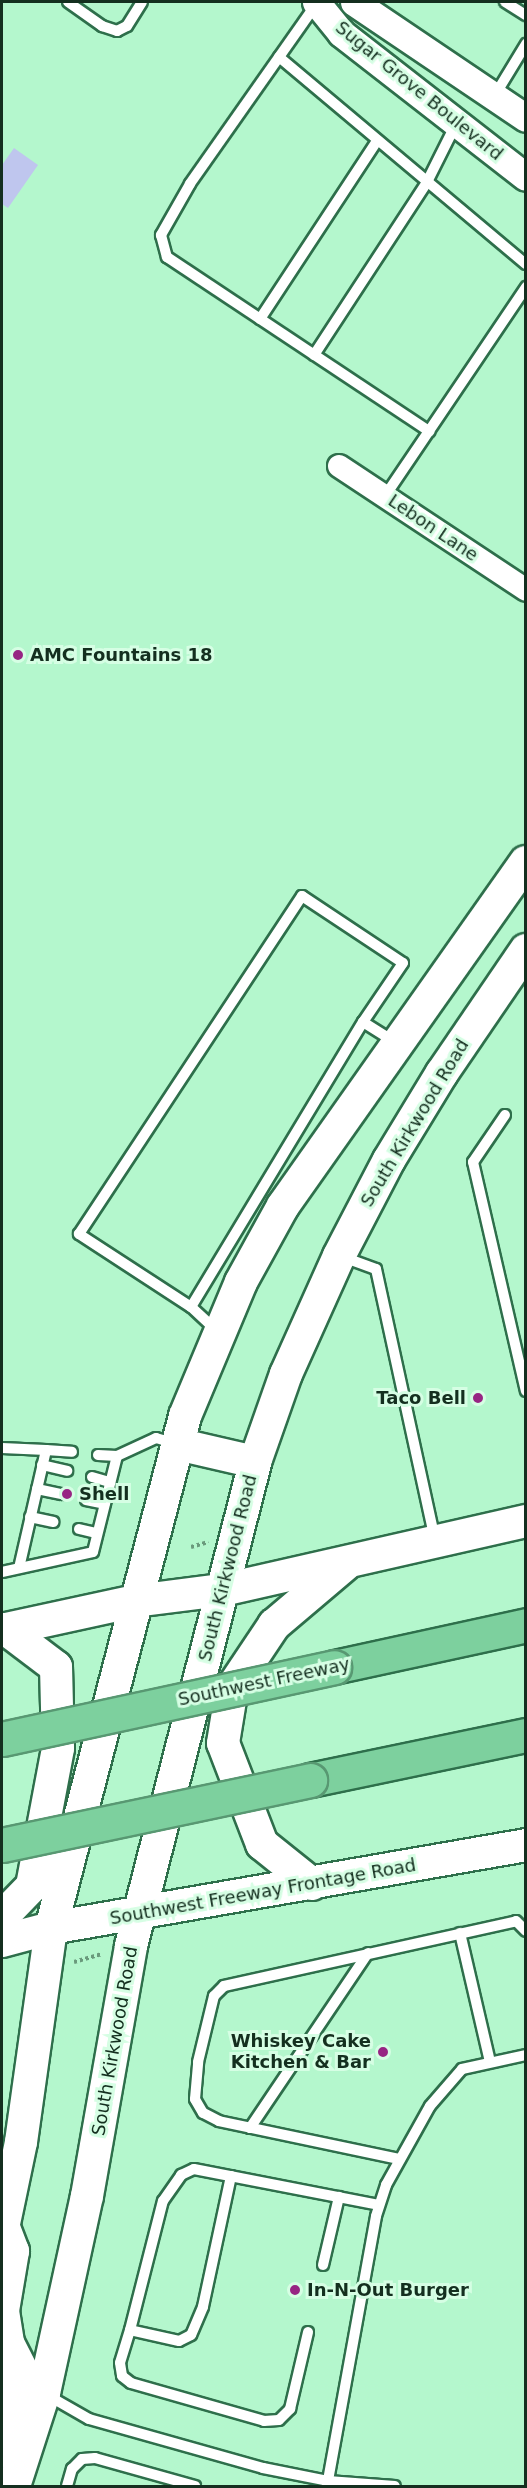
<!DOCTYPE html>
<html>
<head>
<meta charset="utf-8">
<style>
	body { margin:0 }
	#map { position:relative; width:527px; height:2488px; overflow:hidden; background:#b4f7cd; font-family:"DejaVu Sans",sans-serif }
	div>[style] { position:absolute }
	.green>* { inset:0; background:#bfc6ee }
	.path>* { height:4px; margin-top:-2px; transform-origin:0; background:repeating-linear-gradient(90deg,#6a9a7c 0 3px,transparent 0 6px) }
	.roads { filter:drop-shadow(2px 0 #2e6f4b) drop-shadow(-2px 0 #2e6f4b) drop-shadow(0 2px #2e6f4b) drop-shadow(0 -2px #2e6f4b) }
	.service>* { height:10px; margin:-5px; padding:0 5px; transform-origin:5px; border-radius:5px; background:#fff }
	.minor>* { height:22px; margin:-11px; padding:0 11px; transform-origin:11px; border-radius:11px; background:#fff }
	.tertiary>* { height:27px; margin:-13.5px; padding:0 13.5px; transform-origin:13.5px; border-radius:13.5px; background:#fff }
	.secondary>* { height:32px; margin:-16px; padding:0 16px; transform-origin:16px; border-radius:16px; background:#fff }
	.motorway>* { height:33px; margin:-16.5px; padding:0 16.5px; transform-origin:16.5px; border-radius:16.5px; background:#7dd09e }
	.bridges { filter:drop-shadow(2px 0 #589872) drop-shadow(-2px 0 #589872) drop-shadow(0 2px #589872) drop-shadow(0 -2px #589872) }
	.motorway-bridge>* { height:33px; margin:-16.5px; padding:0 16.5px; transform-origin:16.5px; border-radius:16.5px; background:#7dd09e }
	.dots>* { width:16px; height:16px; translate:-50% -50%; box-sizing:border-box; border:3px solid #d6fee4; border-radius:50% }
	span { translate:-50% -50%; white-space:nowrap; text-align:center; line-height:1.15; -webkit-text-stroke:6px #d6fee4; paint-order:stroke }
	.street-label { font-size:18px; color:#142f1f }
	.poi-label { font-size:18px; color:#142f1f; font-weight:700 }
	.left { translate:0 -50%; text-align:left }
	.right { translate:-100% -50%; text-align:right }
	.frame { position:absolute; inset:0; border:3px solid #142f1f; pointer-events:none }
</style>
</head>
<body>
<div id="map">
	<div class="green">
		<i style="clip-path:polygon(14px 148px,38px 165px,8px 208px,2px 204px,2px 165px)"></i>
	</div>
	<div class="path">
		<i style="left:191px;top:1547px;width:18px;rotate:-16deg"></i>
		<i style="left:74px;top:1962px;width:29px;rotate:-16deg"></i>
	</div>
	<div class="roads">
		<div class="service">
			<i style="left:68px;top:2px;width:42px;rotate:35.2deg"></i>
			<i style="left:102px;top:26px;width:16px;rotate:18deg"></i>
			<i style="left:117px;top:31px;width:11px;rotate:-27deg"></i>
			<i style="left:127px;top:26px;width:28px;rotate:-58deg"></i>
			<i style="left:505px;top:2px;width:25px;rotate:32deg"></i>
			<i style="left:317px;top:3px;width:221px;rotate:125.1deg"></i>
			<i style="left:190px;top:184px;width:59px;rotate:119.6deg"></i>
			<i style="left:161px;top:235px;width:23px;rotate:75deg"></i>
			<i style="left:167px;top:257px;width:315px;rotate:33.6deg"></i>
			<i style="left:429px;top:431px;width:78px;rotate:124.1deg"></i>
			<i style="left:279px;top:57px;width:322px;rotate:40deg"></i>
			<i style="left:495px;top:95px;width:60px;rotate:-58.7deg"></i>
			<i style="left:260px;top:319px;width:213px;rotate:-56.7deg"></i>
			<i style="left:314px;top:355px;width:204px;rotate:-56.8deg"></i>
			<i style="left:426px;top:184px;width:69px;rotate:-63.4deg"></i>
			<i style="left:429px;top:431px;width:174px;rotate:-56deg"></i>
			<i style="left:505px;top:1115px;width:57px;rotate:124.2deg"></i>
			<i style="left:473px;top:1162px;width:235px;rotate:77deg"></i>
			<i style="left:343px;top:1257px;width:35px;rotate:20deg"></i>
			<i style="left:376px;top:1269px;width:276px;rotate:77.7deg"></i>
			<i style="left:191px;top:1307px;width:333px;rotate:-58.9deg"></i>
			<i style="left:216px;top:1330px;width:34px;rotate:-137deg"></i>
			<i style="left:191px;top:1307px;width:134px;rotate:-146.9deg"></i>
			<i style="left:79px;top:1234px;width:405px;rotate:-56.6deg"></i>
			<i style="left:302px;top:896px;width:121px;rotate:33.6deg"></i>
			<i style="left:403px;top:963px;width:71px;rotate:124.1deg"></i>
			<i style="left:363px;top:1022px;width:38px;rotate:32deg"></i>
			<i style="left:2px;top:1448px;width:44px;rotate:2.6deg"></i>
			<i style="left:98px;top:1455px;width:19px;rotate:3deg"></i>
			<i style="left:42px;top:1465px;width:26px;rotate:13deg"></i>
			<i style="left:92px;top:1477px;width:19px;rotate:16deg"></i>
			<i style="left:37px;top:1489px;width:25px;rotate:12deg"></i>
			<i style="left:86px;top:1500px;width:19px;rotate:12deg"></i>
			<i style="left:30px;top:1517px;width:24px;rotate:12deg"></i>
			<i style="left:79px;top:1529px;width:18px;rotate:13deg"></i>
			<i style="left:19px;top:1568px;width:121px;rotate:-77.1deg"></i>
			<i style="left:46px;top:1450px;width:26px;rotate:4deg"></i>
			<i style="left:2px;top:1572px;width:93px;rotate:-12.4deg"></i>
			<i style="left:93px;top:1552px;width:99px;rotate:-76deg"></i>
			<i style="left:117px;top:1456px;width:43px;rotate:-24.8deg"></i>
			<i style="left:156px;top:1438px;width:19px;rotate:16deg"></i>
			<i style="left:460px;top:1933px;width:132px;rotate:76.9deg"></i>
			<i style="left:250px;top:2128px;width:211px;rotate:-56deg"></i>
			<i style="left:399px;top:2159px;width:184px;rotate:-168.1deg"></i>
			<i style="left:219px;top:2121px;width:18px;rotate:-153deg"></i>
			<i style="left:203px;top:2113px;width:16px;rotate:-120deg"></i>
			<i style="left:195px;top:2099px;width:37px;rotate:-85deg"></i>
			<i style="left:198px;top:2062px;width:68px;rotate:-76.4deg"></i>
			<i style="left:214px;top:1996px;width:14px;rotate:-45deg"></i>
			<i style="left:224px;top:1986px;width:299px;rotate:-12.5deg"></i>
			<i style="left:516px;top:1921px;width:14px;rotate:45deg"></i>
			<i style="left:231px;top:2176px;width:134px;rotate:102.1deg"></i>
			<i style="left:203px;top:2307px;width:30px;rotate:113deg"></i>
			<i style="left:191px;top:2335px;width:13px;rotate:153deg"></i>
			<i style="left:179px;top:2341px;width:50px;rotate:-167.3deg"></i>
			<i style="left:130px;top:2330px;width:133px;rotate:-75.7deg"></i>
			<i style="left:163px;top:2201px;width:32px;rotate:-55deg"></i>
			<i style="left:181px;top:2175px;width:14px;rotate:-25deg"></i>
			<i style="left:194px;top:2169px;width:188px;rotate:11deg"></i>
			<i style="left:323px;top:2265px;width:70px;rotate:-76.8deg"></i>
			<i style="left:130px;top:2330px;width:34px;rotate:107deg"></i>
			<i style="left:120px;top:2363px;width:13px;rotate:81deg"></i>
			<i style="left:122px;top:2376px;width:11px;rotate:38deg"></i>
			<i style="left:131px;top:2383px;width:138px;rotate:15.9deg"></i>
			<i style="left:264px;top:2421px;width:15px;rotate:-4deg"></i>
			<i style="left:279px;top:2420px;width:16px;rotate:-45deg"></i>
			<i style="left:290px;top:2409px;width:79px;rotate:-76.8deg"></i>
			<i style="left:47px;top:2395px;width:48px;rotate:29.7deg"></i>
			<i style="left:89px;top:2419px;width:181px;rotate:15.7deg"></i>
			<i style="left:263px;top:2468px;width:66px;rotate:11.3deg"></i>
			<i style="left:328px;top:2481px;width:67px;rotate:4.3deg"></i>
			<i style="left:67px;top:2486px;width:18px;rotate:-74deg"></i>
			<i style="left:72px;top:2469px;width:14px;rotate:-45deg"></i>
			<i style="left:82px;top:2459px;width:13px;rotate:-4deg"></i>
			<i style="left:95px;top:2458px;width:104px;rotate:15.6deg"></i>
			<i style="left:327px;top:2486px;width:274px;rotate:-79.7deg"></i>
			<i style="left:376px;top:2216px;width:33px;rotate:-72deg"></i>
			<i style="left:386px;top:2185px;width:90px;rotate:-60.9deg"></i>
			<i style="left:430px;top:2106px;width:49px;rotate:-49.1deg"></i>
			<i style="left:462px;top:2069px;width:66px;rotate:-12.3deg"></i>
		</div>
		<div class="minor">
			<i style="left:339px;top:466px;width:224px;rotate:33.5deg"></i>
		</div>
		<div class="tertiary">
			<i style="left:316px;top:2px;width:40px;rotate:51deg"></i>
			<i style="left:341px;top:33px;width:234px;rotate:37.9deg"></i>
			<i style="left:354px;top:2px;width:207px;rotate:34deg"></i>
		</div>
		<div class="secondary">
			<i style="left:177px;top:1444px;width:80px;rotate:13deg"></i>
			<i style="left:2px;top:1630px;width:136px;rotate:-12.3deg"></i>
			<i style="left:135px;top:1601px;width:88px;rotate:-7.2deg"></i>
			<i style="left:222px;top:1590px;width:312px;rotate:-12.8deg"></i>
			<i style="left:312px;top:1884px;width:64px;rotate:-141.3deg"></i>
			<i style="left:262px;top:1844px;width:108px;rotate:-111.1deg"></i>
			<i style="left:223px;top:1743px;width:56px;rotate:-80.7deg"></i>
			<i style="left:232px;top:1688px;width:76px;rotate:-56.3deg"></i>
			<i style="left:274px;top:1625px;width:94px;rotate:-40.3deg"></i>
			<i style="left:2px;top:1917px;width:43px;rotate:-45.9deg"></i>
			<i style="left:32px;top:1886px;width:140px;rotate:-79.3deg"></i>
			<i style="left:58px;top:1748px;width:81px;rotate:-91.4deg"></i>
			<i style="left:56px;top:1667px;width:63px;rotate:-142.8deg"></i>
			<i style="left:2px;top:1941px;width:51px;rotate:-14.9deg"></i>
			<i style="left:51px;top:1928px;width:482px;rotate:-9.9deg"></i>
			<i style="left:3px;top:2225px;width:28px;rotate:69deg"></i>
			<i style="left:13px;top:2251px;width:61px;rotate:99.5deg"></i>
			<i style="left:3px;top:2311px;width:32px;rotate:81deg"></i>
			<i style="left:8px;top:2343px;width:39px;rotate:63deg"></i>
			<i style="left:26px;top:2378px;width:23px;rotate:40deg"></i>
			<i style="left:2px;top:2233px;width:93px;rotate:-78.2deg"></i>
			<i style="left:21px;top:2142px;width:216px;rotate:-82deg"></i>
			<i style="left:51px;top:1928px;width:529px;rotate:-75.33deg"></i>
			<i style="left:185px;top:1416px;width:145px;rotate:-67.3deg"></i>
			<i style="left:241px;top:1282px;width:87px;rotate:-61.1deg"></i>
			<i style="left:283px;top:1206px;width:421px;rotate:-54.8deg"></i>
			<i style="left:2px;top:2372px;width:35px;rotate:66deg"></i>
			<i style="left:16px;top:2404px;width:49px;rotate:101.8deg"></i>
			<i style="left:14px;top:2486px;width:98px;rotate:-72.1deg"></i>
			<i style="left:44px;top:2393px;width:202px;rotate:-77.7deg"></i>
			<i style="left:87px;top:2196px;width:254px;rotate:-80deg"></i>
			<i style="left:131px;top:1946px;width:500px;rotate:-75.6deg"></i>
			<i style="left:255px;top:1462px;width:93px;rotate:-70.6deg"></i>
			<i style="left:286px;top:1374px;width:129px;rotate:-65.8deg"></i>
			<i style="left:339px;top:1256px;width:108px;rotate:-62.5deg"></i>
			<i style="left:389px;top:1160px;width:102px;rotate:-58.7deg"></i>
			<i style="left:442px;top:1073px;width:149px;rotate:-55.7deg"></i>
		</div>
		<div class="motorway">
			<i style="left:334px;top:1667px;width:197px;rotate:-12.3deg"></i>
			<i style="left:310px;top:1780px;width:221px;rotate:-11.8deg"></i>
		</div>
	</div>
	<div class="bridges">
		<div class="motorway-bridge">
			<i style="left:2px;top:1739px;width:340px;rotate:-12.2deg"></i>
			<i style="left:2px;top:1845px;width:315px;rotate:-11.9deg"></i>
		</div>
	</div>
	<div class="dots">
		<i style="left:18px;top:655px;background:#972583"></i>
		<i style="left:478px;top:1398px;background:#972583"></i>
		<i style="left:67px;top:1494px;background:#972583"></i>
		<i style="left:383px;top:2052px;background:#972583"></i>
		<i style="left:295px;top:2290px;background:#972583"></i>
	</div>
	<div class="street-label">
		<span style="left:419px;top:91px;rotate:39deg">Sugar Grove Boulevard</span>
		<span style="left:433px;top:528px;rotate:34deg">Lebon Lane</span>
		<span style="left:415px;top:1123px;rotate:-59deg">South Kirkwood Road</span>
		<span style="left:228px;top:1568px;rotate:-76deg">South Kirkwood Road</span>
		<span style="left:264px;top:1682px;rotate:-12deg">Southwest Freeway</span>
		<span style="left:263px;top:1892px;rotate:-10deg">Southwest Freeway Frontage Road</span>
		<span style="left:115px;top:2041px;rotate:-80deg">South Kirkwood Road</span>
	</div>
	<div class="poi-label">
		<span class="left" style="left:30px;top:655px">AMC Fountains 18</span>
		<span class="right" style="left:466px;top:1398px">Taco Bell</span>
		<span class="left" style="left:79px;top:1494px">Shell</span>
		<span class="right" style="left:371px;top:2052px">Whiskey Cake<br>Kitchen &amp; Bar</span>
		<span class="left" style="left:307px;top:2290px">In-N-Out Burger</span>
	</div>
	<div class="frame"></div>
</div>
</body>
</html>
